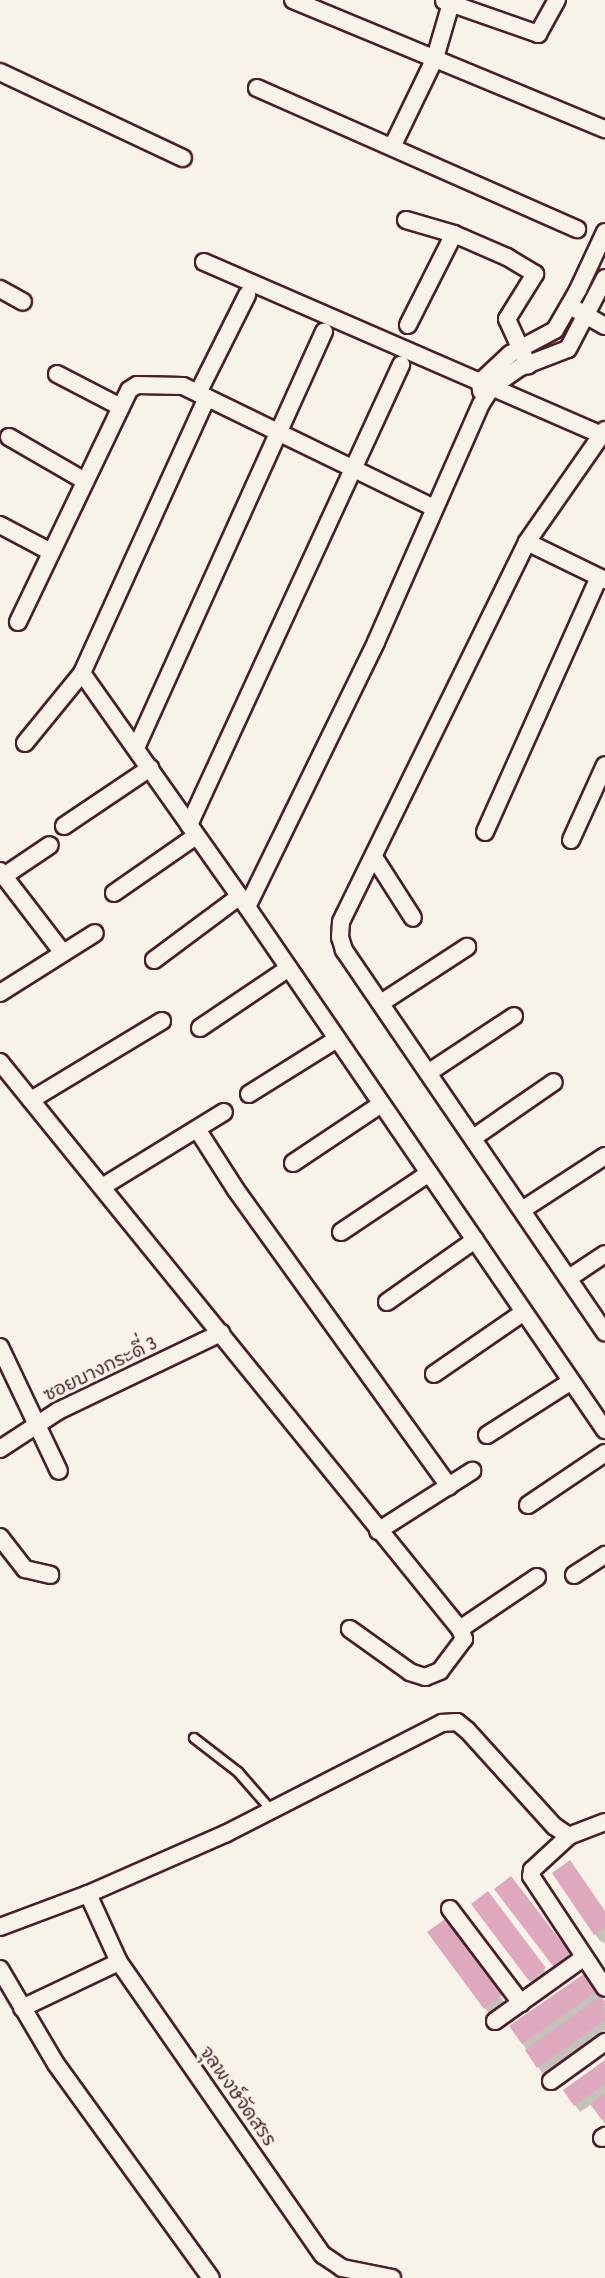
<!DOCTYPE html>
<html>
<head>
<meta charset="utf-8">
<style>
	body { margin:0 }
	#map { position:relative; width:605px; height:2278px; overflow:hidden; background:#f7f3e8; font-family:"Patrick Hand","Playpen Sans Thai",sans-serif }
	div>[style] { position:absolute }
	.shadow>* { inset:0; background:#0003 }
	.building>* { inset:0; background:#dea8bf }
	.roads { filter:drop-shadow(2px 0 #4a1f2b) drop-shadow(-2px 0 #4a1f2b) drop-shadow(0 2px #4a1f2b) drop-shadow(0 -2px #4a1f2b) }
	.service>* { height:8px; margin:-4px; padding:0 4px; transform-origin:4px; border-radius:4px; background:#f7f3e8 }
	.minor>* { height:16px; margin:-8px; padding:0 8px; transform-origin:8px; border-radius:8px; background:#f7f3e8 }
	span { translate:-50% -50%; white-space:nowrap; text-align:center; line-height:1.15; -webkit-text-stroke:6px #f7f3e8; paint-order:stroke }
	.street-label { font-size:19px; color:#4a1f2b }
</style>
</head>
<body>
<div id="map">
	<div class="shadow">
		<i style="clip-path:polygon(558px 1881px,605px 1914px,605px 1943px,600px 1941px)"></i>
		<i style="clip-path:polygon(488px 1893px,549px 1976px,535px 1987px,477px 1911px)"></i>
		<i style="clip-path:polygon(501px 1896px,568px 1954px,573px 1961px,558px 1972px)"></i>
		<i style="clip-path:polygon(445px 1921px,505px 2003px,490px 2015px,433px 1940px)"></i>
		<i style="clip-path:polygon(596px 1992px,605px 2001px,605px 2030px,543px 2074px,516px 2034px)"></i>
		<i style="clip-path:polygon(605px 2062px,605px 2124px,592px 2104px,580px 2112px,569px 2097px)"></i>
	</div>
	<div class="building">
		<i style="clip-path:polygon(570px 1860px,605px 1911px,605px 1927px,594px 1935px,552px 1873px)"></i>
		<i style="clip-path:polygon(511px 1876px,570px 1953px,553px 1966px,494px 1889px)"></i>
		<i style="clip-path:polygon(488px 1891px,546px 1968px,529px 1981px,471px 1904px)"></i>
		<i style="clip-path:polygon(445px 1919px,502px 1995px,484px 2009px,427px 1932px)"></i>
		<i style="clip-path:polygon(585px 1973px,597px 1991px,522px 2044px,509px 2026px)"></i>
		<i style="clip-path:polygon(602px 1995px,605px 2020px,537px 2068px,525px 2050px)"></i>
		<i style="clip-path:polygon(605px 2060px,605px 2084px,574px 2106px,563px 2090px)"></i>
		<i style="clip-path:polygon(605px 2093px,605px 2118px,602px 2120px,590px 2104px)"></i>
	</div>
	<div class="roads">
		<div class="service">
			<i style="left:194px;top:1738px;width:56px;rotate:37.7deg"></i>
			<i style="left:238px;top:1772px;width:52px;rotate:48.9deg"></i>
		</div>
		<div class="minor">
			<i style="left:293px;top:0;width:338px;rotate:22.5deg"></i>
			<i style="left:444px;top:1px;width:100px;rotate:19.3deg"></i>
			<i style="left:538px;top:34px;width:39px;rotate:-61deg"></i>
			<i style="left:0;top:72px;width:202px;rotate:25.2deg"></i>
			<i style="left:257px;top:88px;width:350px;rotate:23.8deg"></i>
			<i style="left:393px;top:145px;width:97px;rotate:-64.2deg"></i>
			<i style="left:435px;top:58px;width:60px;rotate:-73.7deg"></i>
			<i style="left:406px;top:220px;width:50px;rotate:16.3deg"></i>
			<i style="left:454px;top:234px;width:58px;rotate:23.5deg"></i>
			<i style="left:507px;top:257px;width:33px;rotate:31deg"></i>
			<i style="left:535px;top:274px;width:53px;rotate:121.9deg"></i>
			<i style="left:507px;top:319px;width:51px;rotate:65.5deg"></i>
			<i style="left:204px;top:262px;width:434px;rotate:23.5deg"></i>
			<i style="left:0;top:289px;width:26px;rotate:29deg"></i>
			<i style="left:577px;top:310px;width:32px;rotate:30deg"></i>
			<i style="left:408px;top:325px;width:102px;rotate:-63.2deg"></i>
			<i style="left:57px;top:374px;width:72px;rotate:27.3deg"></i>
			<i style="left:481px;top:391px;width:9px;rotate:-96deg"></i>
			<i style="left:480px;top:382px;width:41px;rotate:-43deg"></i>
			<i style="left:510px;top:354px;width:51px;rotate:-28.1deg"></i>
			<i style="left:555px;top:330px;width:46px;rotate:-60.1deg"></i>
			<i style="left:578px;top:290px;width:64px;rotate:-65deg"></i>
			<i style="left:198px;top:393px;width:110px;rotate:-63.4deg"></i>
			<i style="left:605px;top:430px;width:136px;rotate:124.9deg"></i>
			<i style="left:527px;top:542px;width:423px;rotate:116.1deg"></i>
			<i style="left:341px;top:922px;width:15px;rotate:94deg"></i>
			<i style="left:340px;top:937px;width:14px;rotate:73deg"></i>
			<i style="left:344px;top:950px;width:463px;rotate:55.7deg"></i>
			<i style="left:9px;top:437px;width:88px;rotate:30.1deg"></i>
			<i style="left:0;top:525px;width:58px;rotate:27.9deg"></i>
			<i style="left:527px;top:542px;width:87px;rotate:26deg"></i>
			<i style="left:18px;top:622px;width:257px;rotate:-64.4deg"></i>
			<i style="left:129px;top:390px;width:9px;rotate:-32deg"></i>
			<i style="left:137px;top:385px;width:46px;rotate:1.2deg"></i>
			<i style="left:183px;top:386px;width:279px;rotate:25.9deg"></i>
			<i style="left:82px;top:673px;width:286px;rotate:54.8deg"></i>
			<i style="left:247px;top:907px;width:634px;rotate:55.61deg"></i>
			<i style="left:25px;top:743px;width:90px;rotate:-50.8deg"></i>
			<i style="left:82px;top:673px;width:302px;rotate:-65.6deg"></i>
			<i style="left:136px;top:748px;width:457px;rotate:-65.7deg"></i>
			<i style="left:189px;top:825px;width:507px;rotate:-65.26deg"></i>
			<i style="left:64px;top:826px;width:104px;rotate:-34deg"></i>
			<i style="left:485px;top:832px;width:279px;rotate:-65.9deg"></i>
			<i style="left:571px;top:840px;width:82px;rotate:-65.6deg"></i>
			<i style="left:374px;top:857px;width:72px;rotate:57.4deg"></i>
			<i style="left:0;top:871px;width:103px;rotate:52.5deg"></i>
			<i style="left:4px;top:876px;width:55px;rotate:-34deg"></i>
			<i style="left:114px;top:893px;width:100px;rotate:-34.8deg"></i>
			<i style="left:247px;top:907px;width:295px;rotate:-64deg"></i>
			<i style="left:376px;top:642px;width:260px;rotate:-66.2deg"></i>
			<i style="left:481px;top:404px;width:20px;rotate:-57deg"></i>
			<i style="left:492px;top:387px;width:35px;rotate:-35deg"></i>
			<i style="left:521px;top:367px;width:50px;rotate:-21deg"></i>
			<i style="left:568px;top:349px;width:80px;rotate:-62.5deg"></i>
			<i style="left:154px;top:960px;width:107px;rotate:-36.7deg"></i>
			<i style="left:0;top:993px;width:112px;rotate:-32.3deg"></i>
			<i style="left:381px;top:1003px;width:103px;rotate:-33.1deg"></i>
			<i style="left:200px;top:1028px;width:107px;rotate:-34deg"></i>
			<i style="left:0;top:1062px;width:730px;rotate:50.95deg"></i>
			<i style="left:460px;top:1629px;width:11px;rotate:68deg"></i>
			<i style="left:464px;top:1639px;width:40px;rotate:127deg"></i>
			<i style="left:440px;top:1671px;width:16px;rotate:158deg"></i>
			<i style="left:425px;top:1677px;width:16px;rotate:-162deg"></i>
			<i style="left:410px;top:1672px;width:74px;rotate:-144.4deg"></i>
			<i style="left:428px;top:1073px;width:103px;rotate:-33.5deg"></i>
			<i style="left:249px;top:1094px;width:104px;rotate:-32deg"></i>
			<i style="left:31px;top:1100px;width:153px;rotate:-31.1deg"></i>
			<i style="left:197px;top:1129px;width:72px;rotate:57.4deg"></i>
			<i style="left:236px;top:1190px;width:365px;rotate:54.3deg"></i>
			<i style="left:473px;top:1138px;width:98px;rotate:-34.7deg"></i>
			<i style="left:293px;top:1163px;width:106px;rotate:-33.8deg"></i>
			<i style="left:102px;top:1187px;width:143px;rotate:-31.6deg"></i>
			<i style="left:522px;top:1210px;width:99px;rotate:-33deg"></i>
			<i style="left:341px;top:1232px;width:106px;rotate:-33.8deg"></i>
			<i style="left:569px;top:1278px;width:43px;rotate:-33.7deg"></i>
			<i style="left:387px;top:1302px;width:108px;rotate:-35.2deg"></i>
			<i style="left:0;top:1347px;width:137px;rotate:64.6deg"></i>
			<i style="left:434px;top:1374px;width:109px;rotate:-34.6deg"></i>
			<i style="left:487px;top:1435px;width:98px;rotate:-32.6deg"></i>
			<i style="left:0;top:1449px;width:69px;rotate:-33.2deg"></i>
			<i style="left:58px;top:1411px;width:181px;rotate:-25.6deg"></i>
			<i style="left:528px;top:1505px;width:93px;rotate:-34deg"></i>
			<i style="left:378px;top:1531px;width:112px;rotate:-32.6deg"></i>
			<i style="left:0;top:1537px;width:41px;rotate:52deg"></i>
			<i style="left:25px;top:1569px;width:26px;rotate:13deg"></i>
			<i style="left:574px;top:1575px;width:37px;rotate:-33deg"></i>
			<i style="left:460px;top:1629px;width:93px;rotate:-34deg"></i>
			<i style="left:605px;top:1822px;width:39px;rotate:159deg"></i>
			<i style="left:569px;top:1836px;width:50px;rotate:137.4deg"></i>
			<i style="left:532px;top:1870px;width:6px;rotate:99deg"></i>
			<i style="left:531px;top:1876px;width:134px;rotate:56.5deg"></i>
			<i style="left:88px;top:1894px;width:75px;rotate:65.5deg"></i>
			<i style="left:119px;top:1962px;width:357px;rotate:55.2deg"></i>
			<i style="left:323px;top:2255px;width:23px;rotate:34deg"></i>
			<i style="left:342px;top:2268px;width:51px;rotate:11.3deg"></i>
			<i style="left:450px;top:1909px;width:118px;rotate:52.9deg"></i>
			<i style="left:0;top:1927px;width:94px;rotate:-20.6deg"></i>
			<i style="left:88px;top:1894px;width:150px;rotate:-23.7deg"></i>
			<i style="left:225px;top:1834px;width:244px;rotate:-27.1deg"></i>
			<i style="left:442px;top:1723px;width:15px;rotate:-4deg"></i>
			<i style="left:457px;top:1722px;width:13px;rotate:39deg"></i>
			<i style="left:467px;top:1730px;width:130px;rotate:47.8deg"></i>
			<i style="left:554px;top:1826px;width:18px;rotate:34deg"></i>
			<i style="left:0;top:1969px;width:110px;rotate:59.5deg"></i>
			<i style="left:56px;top:2064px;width:264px;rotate:54.1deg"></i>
			<i style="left:22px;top:2008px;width:107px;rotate:-25.4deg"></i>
			<i style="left:495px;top:2021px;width:108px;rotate:-35.6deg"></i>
			<i style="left:551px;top:2081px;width:67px;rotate:-35.8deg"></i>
			<i style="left:602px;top:2138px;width:4px;rotate:-34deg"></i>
		</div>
	</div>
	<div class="street-label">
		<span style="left:100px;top:1369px;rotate:-26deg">ซอยบางกระดี่ 3</span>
		<span style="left:238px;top:2096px;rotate:55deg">จุลพงษ์จัดสรร</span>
	</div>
</div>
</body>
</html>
